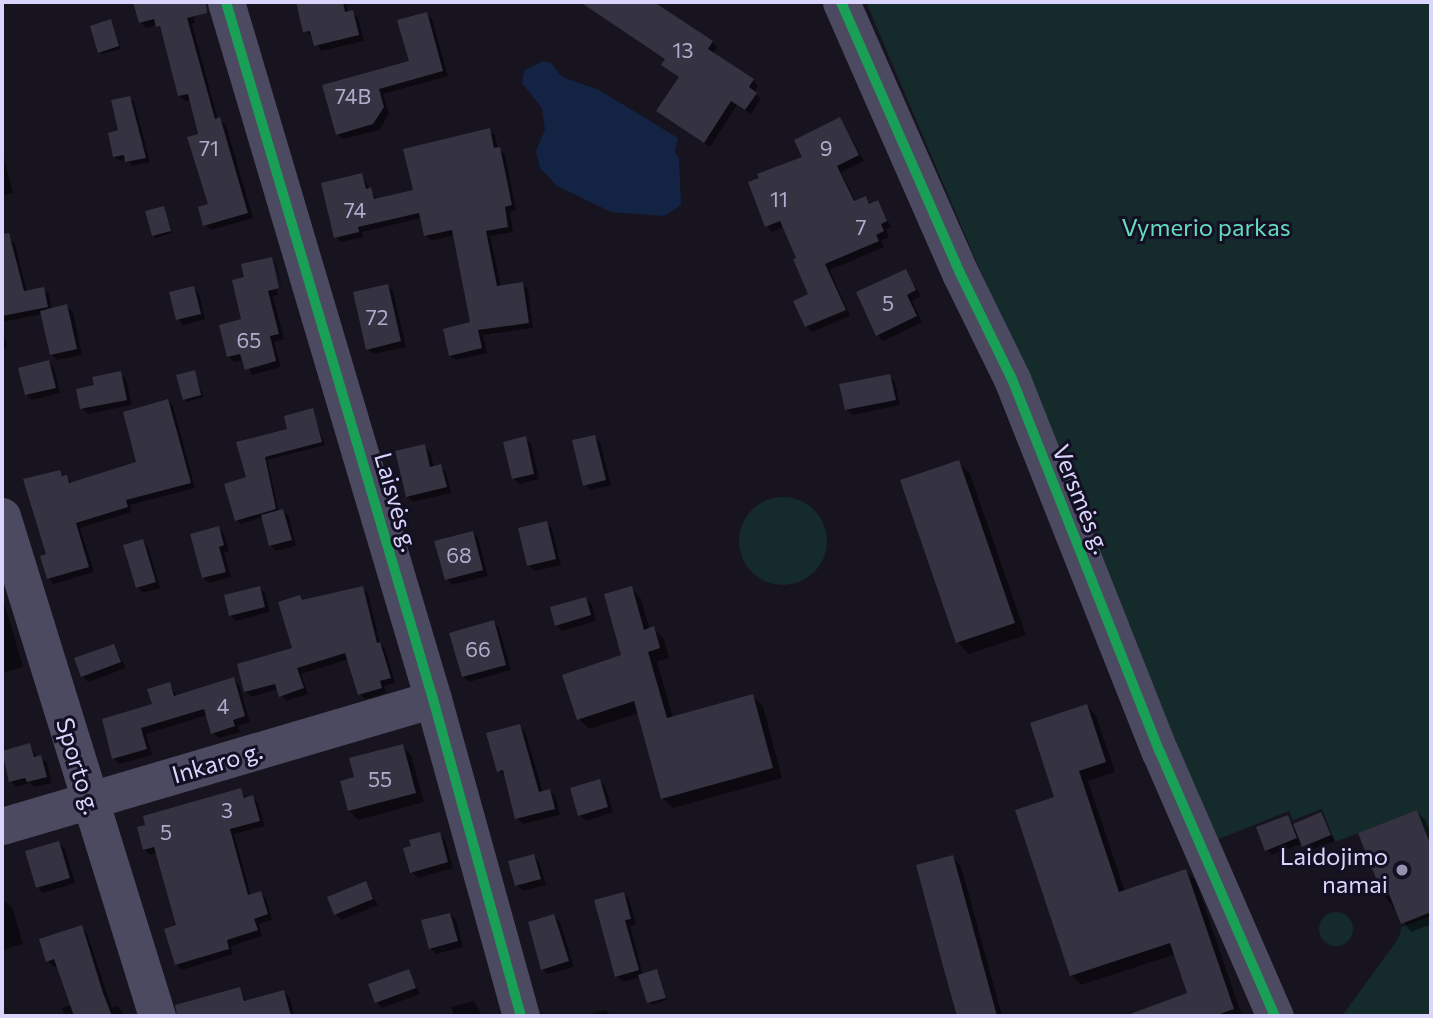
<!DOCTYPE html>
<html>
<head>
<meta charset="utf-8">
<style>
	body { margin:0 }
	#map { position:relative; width:1433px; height:1018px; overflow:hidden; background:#17141f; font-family:Commissioner,sans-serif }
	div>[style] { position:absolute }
	.green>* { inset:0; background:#142a2b }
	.round { border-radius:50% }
	.water>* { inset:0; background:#122344 }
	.shadow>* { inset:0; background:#0007 }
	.building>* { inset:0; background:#353241 }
	.minor>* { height:37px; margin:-18.5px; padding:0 18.5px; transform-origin:18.5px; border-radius:18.5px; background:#4c4a60 }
	.cycleway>* { height:10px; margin:-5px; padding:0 5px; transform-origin:5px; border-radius:5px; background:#1a9f57 }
	.dots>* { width:19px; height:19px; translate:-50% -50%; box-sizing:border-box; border:4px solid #141024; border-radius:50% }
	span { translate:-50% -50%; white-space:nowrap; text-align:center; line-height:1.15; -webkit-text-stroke:6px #141024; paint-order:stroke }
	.number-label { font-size:21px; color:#b1acce }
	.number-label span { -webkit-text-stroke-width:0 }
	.park-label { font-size:24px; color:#64dabe }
	.street-label { font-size:24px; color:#dad5fd }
	.poi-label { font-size:24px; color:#dad5fd }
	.right { translate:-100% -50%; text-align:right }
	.frame { position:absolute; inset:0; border:4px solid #dad5fd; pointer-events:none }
</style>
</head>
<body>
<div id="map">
	<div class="green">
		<i style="clip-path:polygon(866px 2px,1431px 2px,1431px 846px,1417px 810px,1335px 842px,1322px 809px,1293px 820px,1289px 811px,1214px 841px,1008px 336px)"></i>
		<i class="round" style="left:739px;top:497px;width:88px;height:88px"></i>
		<i class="round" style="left:1319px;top:912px;width:34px;height:34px"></i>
		<i style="clip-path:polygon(1431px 916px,1431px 1016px,1342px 1016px,1398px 939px,1402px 927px)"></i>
	</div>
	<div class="water">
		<i style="clip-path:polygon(543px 61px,551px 63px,562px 77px,599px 90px,678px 138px,675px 152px,679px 158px,681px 205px,664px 216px,611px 212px,557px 186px,540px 168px,536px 151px,545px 129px,542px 108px,522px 83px,524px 71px)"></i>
	</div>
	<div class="shadow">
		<i style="clip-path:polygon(135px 2px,190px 2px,195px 23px,192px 24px,218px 120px,226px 125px,253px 218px,211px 230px,205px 225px,210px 205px,191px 100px,185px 101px,179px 96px,163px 32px,157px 25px,146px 28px,140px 22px)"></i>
		<i style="clip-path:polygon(311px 2px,346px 2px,349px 13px,358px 17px,364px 41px,321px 51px,313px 37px,305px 31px,298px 5px)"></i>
		<i style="clip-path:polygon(595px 2px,653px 2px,712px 42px,717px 47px,713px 54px,753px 80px,758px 86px,754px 93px,761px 99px,751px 114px,737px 105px,710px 147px,658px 111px,680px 78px,663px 65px,667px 59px,591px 7px)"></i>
		<i style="clip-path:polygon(426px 14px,432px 19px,448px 76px,383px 94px,389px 114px,379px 130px,343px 139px,337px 134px,324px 86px,411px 62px)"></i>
		<i style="clip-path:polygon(111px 21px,121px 49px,102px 54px,99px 52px)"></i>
		<i style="clip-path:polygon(129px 98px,134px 102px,150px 162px,132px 166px,127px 160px,119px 161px,115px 157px)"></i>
		<i style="clip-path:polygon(840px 119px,864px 161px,841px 172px,856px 202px,865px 198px,872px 205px,878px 203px,891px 227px,886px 229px,889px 237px,881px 241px,884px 247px,830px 270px,850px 316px,812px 332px,806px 326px,810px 295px,784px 227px,772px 232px,767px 226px,804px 158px)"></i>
		<i style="clip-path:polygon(489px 130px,495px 135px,498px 149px,505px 154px,516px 210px,510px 212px,513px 232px,490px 236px,501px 287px,522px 284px,528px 289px,533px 328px,483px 335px,487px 353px,456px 360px,450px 355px,472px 324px,455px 235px,431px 241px,426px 235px,422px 218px,362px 232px,363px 237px,341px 242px,335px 237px,361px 175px,377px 200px,415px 192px)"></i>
		<i style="clip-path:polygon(2px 150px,13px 193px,2px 196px)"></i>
		<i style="clip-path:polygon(163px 208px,172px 233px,156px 238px,153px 235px)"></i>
		<i style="clip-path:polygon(9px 238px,15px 244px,27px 292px,43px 289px,49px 294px,52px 310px,67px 306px,73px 312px,82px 355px,57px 360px,51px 354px,42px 314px,2px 322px,2px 240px)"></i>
		<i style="clip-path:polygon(272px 259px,277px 265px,283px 294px,275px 263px,272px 263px,278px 295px,273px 296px,284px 339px,274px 342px,281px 367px,252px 375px,244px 360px,234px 362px,228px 356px,243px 320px,246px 279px)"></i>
		<i style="clip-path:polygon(906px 271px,921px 296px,912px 301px,922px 322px,883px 341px,877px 335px)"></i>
		<i style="clip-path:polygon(387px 286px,393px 291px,406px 347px,374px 354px,368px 349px)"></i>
		<i style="clip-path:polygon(193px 288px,199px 294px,205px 319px,183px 325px,178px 319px)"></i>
		<i style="clip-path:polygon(2px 326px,7px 347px,2px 349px)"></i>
		<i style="clip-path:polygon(49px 362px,54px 368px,60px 393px,32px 400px,27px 395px)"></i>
		<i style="clip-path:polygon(195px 372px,203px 397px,187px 402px,184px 399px)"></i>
		<i style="clip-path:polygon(120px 373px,126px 379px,132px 405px,88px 414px,82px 408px,96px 387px)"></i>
		<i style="clip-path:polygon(889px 376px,895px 382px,900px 405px,852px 415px,846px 409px)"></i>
		<i style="clip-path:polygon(168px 401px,173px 406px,195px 488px,130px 505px,132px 512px,80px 528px,94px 572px,54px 584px,48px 578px,48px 555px,60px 472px,72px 483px,138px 463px)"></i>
		<i style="clip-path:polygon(312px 410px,325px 445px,267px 460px,279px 512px,283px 511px,289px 516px,296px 546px,276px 551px,270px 545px,263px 517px,241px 524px,237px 520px,248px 479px,238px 443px,289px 430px)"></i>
		<i style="clip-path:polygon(594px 437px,600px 442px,611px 485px,591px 490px,585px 485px)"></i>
		<i style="clip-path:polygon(525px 438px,531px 444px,539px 479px,519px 484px,513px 478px)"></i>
		<i style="clip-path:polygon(424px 446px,430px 452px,434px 468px,440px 466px,446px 472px,451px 493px,413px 502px,407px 496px)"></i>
		<i style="clip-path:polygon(958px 462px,970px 474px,1026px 635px,969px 654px,957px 642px)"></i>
		<i style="clip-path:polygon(546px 523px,552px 529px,561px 565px,535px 571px,529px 566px,520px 529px)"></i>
		<i style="clip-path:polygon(219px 528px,224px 534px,229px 551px,224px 552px,231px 577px,209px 583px,203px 577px)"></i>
		<i style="clip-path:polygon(472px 532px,478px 538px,488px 576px,452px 585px,447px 579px)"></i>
		<i style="clip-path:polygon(142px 541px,148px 547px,160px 588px,143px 593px,137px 587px)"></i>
		<i style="clip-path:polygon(260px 588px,265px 593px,270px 612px,236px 621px,230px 615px)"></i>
		<i style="clip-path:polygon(362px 588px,368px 593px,380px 644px,385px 649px,395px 683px,384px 686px,386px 693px,365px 699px,360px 694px,349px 659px,301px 674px,308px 694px,286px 701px,278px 689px,251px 697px,246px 691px,294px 649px,300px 597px,304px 602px)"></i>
		<i style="clip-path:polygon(631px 588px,641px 599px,650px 630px,654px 628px,664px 639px,669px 658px,657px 662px,673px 718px,752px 696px,763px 706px,782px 778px,673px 808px,662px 798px,639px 713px,589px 729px,579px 719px,623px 656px)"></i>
		<i style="clip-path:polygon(2px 595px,23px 667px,2px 673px)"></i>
		<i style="clip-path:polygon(586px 599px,592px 605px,596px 621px,562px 631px,556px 625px)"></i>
		<i style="clip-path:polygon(494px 622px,499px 628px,511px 670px,469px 682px,463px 676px)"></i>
		<i style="clip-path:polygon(114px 646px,126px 668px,88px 682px,82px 676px)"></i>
		<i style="clip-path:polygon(234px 679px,239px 685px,250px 722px,238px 726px,240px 732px,219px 738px,213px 733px,207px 715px,146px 734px,152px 755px,119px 764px,114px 758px,169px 684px,177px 696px)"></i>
		<i style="clip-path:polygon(1087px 706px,1096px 716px,1115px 772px,1088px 781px,1125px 892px,1186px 871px,1196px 881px,1242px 1016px,1124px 1016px,1189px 994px,1176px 954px,1081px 985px,1072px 975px,1056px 798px)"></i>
		<i style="clip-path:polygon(519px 726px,525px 731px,543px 793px,550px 791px,556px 797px,560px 815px,523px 824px,517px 818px,507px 776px,499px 771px)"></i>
		<i style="clip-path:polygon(30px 745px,37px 758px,47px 762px,52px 783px,34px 787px,30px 783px,16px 787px,11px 781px)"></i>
		<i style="clip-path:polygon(402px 746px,411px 755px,424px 802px,358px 820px,349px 811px,356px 779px)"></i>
		<i style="clip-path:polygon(600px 781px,605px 786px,613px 812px,586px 821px,580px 815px)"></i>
		<i style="clip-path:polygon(240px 790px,247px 799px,253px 797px,258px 803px,265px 826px,234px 834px,251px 896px,260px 893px,266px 898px,272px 920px,259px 924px,262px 936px,231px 946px,233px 954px,182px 970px,176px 964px,178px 926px,157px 853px,150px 855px,144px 849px)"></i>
		<i style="clip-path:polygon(1417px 812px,1426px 821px,1431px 835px,1431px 924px,1411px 932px,1384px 895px)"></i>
		<i style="clip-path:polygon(1321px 815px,1335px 841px,1309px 851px,1303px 843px,1272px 855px,1267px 850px,1287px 817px,1294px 825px)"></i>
		<i style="clip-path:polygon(439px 834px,445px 840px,453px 868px,418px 878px,412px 872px,413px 847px)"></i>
		<i style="clip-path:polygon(59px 843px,65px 849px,75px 883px,43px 893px,37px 887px)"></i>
		<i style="clip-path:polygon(534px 856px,539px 862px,546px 885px,523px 891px,517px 885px)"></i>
		<i style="clip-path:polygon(952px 857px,961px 866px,1002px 1016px,958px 1016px,918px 867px)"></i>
		<i style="clip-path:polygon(365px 883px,378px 905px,341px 920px,336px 914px)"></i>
		<i style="clip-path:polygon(623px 893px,629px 899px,636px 924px,630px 926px,643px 975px,657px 971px,659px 973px,667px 1000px,651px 1005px,641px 977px,623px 982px,617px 976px)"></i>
		<i style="clip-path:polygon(6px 902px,13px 909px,23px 944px,2px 950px,2px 903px)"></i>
		<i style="clip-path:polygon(450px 914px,456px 920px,463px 947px,436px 954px,430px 948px)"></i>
		<i style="clip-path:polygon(554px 916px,560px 922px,574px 967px,548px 974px,542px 969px)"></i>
		<i style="clip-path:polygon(81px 927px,87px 933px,112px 1008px,118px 1006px,125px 1016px,59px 1016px,64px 1015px,62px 1008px,71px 1005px,58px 966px,54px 967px,48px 961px)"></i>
		<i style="clip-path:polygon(408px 971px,420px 994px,382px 1008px,376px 1002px)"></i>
		<i style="clip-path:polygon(239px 989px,247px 1002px,284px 992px,290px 998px,294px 1016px,196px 1016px,192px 1002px)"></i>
		<i style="clip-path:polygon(474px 1001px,482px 1016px,454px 1016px,451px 1007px)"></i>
		<i style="clip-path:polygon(606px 1010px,612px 1016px,584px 1016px)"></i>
	</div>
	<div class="building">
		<i style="clip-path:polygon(133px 2px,206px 2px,207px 13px,187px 18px,215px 119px,220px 117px,248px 213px,203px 226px,198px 207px,208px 204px,187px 137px,198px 134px,188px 94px,178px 96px,160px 26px,156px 27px,154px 19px,139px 23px)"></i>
		<i style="clip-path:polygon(296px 2px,343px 2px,345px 12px,353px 10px,359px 35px,314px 46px,310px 31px,303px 32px)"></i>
		<i style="clip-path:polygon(580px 2px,654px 2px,713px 41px,708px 49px,754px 79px,749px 87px,757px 93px,745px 110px,731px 101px,704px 143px,656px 111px,679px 77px,661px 65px,665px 59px)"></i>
		<i style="clip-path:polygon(427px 12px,443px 71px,379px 89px,384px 107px,373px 124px,336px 135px,322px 85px,409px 61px,397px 20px)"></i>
		<i style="clip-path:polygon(111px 19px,119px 46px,98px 53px,90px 26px)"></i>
		<i style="clip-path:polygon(130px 96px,146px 158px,125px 162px,124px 155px,113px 157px,108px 133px,118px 130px,111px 100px)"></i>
		<i style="clip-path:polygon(840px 117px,859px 155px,837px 166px,854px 201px,866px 196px,869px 204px,878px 200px,887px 221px,881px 224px,884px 231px,876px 235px,879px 241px,825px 264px,846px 310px,805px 327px,793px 301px,808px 294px,793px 259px,796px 258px,780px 221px,765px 227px,748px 182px,759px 178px,757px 174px,802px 157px,794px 140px)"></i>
		<i style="clip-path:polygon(490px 128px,494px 148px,500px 147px,512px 205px,505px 207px,508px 227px,486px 231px,497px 286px,523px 282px,529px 323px,478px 330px,482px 348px,449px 356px,443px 329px,470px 322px,452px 230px,424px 236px,419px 213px,358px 227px,359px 232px,334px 238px,321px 183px,362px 173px,366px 189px,371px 187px,374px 199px,413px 190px,403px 149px)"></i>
		<i style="clip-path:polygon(164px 206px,171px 231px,152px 236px,145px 211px)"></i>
		<i style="clip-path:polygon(9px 233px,24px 291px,44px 287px,48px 307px,2px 316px,2px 234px)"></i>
		<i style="clip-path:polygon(272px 257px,279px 288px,268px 291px,279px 334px,270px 336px,276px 361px,245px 370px,240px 354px,227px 357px,219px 325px,241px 319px,232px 280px,244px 277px,241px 264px)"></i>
		<i style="clip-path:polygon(906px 269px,916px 290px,907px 295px,917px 316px,876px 336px,856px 292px)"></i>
		<i style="clip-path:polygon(388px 284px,401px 341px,366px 350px,353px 292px)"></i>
		<i style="clip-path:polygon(194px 286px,201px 314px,176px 320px,169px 292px)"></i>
		<i style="clip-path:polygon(67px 304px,77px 349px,50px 355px,40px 311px)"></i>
		<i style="clip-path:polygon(49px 360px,56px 388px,25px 395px,18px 368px)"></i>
		<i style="clip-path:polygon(195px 370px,201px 395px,183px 400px,176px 375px)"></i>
		<i style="clip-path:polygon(121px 371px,127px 400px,80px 409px,76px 389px,94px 385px,92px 377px)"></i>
		<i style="clip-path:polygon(890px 374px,896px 400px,845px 410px,839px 384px)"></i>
		<i style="clip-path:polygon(168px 399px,191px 483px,126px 500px,128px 507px,76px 523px,89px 567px,47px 579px,40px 556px,46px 554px,23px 479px,60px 470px,62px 476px,67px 475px,69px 483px,136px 462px,123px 412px)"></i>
		<i style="clip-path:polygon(313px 408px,322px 442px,265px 457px,276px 509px,235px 521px,224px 484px,246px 477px,236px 442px,287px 429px,284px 416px)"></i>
		<i style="clip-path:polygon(595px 435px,606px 480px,583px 486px,572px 440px)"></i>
		<i style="clip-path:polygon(526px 436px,534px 474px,512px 479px,503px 442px)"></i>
		<i style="clip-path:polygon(425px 444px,430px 467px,441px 464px,447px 487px,406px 497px,395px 451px)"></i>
		<i style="clip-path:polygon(959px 460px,1015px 623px,956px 643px,900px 480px)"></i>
		<i style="clip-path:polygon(283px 509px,292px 540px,269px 546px,261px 515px)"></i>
		<i style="clip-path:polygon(547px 521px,556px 559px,527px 566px,518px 528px)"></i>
		<i style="clip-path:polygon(219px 526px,224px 545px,219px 547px,226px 572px,202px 578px,190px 534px)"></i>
		<i style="clip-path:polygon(473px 531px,483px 570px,445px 580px,434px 541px)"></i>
		<i style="clip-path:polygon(143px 539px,156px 582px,136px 588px,123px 545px)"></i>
		<i style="clip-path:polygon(260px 586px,265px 607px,229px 616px,224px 595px)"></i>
		<i style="clip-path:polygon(363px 586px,377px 643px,380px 642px,391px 678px,380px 681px,382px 688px,358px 695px,345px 653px,297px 668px,304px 688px,279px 697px,275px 684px,244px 692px,237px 664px,292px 648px,278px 602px,300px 595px,302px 600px)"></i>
		<i style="clip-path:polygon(632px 586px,644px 630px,654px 626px,660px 648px,648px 652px,667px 718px,753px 694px,773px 768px,661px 799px,634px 701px,577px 720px,562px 675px,621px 655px,604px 594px)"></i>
		<i style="clip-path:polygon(586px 597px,591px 615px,555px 626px,550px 607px)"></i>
		<i style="clip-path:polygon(494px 620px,506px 665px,462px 677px,449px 633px)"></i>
		<i style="clip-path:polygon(114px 644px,121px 662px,81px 677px,74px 658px)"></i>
		<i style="clip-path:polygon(234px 677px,245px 716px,233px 720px,235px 726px,211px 734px,204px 709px,141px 728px,147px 749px,112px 759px,102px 719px,152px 704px,147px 689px,170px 682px,174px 696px)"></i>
		<i style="clip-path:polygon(1087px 704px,1106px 762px,1079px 771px,1119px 892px,1186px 869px,1234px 1009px,1214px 1016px,1130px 1016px,1130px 1014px,1187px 993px,1170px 943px,1070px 976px,1015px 810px,1054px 797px,1030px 723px)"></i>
		<i style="clip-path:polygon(520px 724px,539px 792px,550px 789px,555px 809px,515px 819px,503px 770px,497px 772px,486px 733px)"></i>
		<i style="clip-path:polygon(30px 743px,34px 757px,41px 755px,47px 777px,27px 782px,25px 778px,9px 782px,2px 751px)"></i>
		<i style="clip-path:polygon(403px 744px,416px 793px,348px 811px,340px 781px,354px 777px,349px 758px)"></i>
		<i style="clip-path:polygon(600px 779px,608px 807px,578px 816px,570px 788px)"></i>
		<i style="clip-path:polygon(241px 788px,244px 798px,253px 795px,260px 821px,230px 829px,248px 895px,261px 891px,268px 914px,254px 919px,258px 930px,227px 940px,229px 949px,175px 965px,164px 929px,176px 925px,154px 847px,143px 850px,137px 827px,145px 825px,143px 816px)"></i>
		<i style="clip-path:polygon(1417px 810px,1431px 846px,1431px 912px,1401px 924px,1389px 894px,1383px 896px,1358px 833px)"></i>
		<i style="clip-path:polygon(1321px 812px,1331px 835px,1302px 847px,1293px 824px)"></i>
		<i style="clip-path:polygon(1288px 815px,1297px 838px,1265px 851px,1256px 827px)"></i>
		<i style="clip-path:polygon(440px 832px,448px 862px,410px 873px,403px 848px,411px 846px,409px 840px)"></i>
		<i style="clip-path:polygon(59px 841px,70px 878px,36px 888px,25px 851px)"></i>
		<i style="clip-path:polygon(534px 854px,541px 879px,515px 886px,508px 861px)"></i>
		<i style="clip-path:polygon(953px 855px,997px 1016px,957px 1016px,944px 970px,916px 865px)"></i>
		<i style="clip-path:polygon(366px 881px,373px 899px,334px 915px,327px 897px)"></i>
		<i style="clip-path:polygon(624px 892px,631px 919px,625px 920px,639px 970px,615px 977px,594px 900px)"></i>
		<i style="clip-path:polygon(450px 913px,458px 941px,429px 949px,421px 920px)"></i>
		<i style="clip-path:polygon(554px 914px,569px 961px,541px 970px,528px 922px)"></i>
		<i style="clip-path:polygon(82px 925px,103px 993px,112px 1016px,74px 1016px,54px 959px,46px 962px,39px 939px)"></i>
		<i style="clip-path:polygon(409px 969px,416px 988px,375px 1003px,368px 984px)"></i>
		<i style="clip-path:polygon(657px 969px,666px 998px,647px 1003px,638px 975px)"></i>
		<i style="clip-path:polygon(240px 987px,244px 1001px,284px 990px,291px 1016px,177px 1016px,175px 1005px)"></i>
	</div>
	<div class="minor">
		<i style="left:226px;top:2px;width:727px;rotate:73.46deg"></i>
		<i style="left:433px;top:699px;width:329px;rotate:74.5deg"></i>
		<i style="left:841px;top:2px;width:296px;rotate:66.3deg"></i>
		<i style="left:960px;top:273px;width:118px;rotate:63.9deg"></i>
		<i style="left:1012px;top:379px;width:401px;rotate:68.4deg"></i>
		<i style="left:1160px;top:752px;width:288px;rotate:66.5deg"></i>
		<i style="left:2px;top:516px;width:523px;rotate:72.78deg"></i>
		<i style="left:2px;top:826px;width:449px;rotate:-16.4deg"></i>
	</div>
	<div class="cycleway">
		<i style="left:226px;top:2px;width:727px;rotate:73.46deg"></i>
		<i style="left:433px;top:699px;width:329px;rotate:74.5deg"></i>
		<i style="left:841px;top:2px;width:296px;rotate:66.3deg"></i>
		<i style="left:960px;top:273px;width:118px;rotate:63.9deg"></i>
		<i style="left:1012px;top:379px;width:401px;rotate:68.4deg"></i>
		<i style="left:1160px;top:752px;width:288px;rotate:66.5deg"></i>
	</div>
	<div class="dots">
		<i style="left:1402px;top:870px;background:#9691af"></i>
	</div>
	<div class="number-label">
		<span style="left:683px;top:50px">13</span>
		<span style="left:353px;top:96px">74B</span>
		<span style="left:209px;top:148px">71</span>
		<span style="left:826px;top:148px">9</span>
		<span style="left:779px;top:199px">11</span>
		<span style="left:355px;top:210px">74</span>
		<span style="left:861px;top:227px">7</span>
		<span style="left:888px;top:303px">5</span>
		<span style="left:377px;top:317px">72</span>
		<span style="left:249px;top:340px">65</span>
		<span style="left:459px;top:555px">68</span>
		<span style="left:478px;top:649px">66</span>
		<span style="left:223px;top:706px">4</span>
		<span style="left:380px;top:779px">55</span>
		<span style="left:227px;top:810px">3</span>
		<span style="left:166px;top:832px">5</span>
	</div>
	<div class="park-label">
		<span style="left:1206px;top:227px">Vymerio parkas</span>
	</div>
	<div class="street-label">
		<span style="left:1082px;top:499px;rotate:68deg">Versmės g.</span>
		<span style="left:397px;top:502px;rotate:74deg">Laisvės g.</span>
		<span style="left:217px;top:762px;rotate:-16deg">Inkaro g.</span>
		<span style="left:79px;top:766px;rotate:73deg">Sporto g.</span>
	</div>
	<div class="poi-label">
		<span class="right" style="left:1388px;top:870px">Laidojimo<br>namai</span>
	</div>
	<div class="frame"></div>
</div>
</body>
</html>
